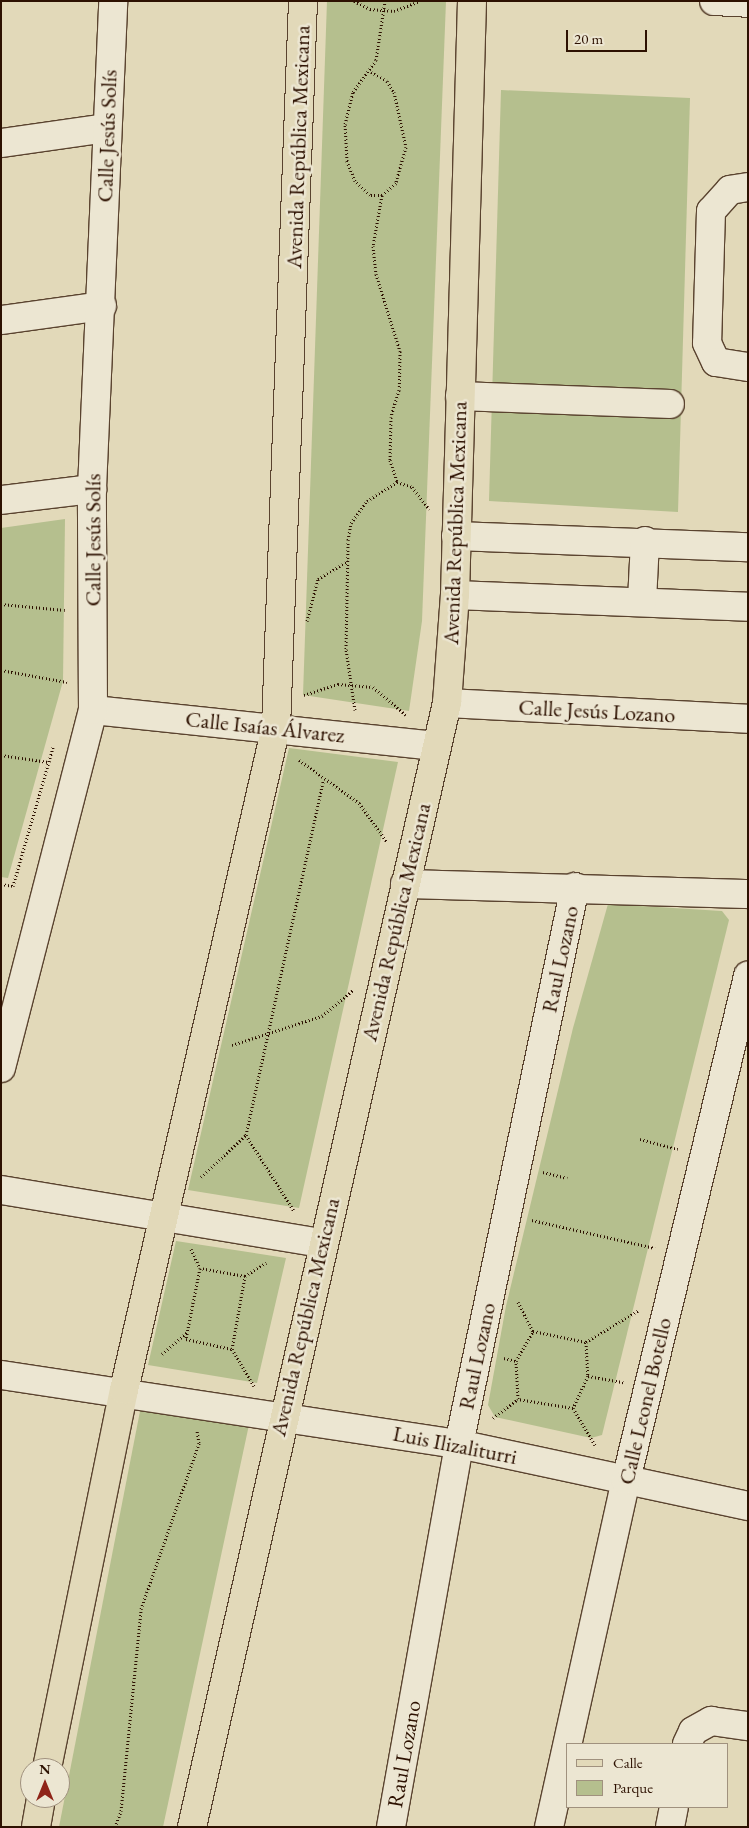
<!DOCTYPE html>
<html>
<head>
<meta charset="utf-8">
<style>
	body { margin:0 }
	#map { position:relative; width:749px; height:1828px; overflow:hidden; background:#e2d9b9; font-family:"EB Garamond",serif }
	div>[style] { position:absolute }
	.green>* { inset:0; background:#b5bf8e }
	.path>* { height:3px; margin-top:-1.5px; transform-origin:0; background:repeating-linear-gradient(90deg,#2d1101 0 1px,transparent 0 3.5px) }
	.roads { filter:drop-shadow(1px 0 #5a432f) drop-shadow(-1px 0 #5a432f) drop-shadow(0 1px #5a432f) drop-shadow(0 -1px #5a432f) }
	.minor>* { height:28px; margin:-14px; padding:0 14px; transform-origin:14px; border-radius:14px; background:#ece6d2 }
	.major>* { height:28px; margin:-14px; padding:0 14px; transform-origin:14px; border-radius:14px; background:#e2d9b9 }
	span { translate:-50% -50%; white-space:nowrap; text-align:center; line-height:1.15; -webkit-text-stroke:5px #ece6d2; paint-order:stroke }
	.street-label { font-size:22px; color:#2d1101 }
	.frame { position:absolute; inset:0; border:2px solid #2d1101; pointer-events:none }
	.legend { position:absolute; left:566px; top:1743px; width:162px; height:65px; box-sizing:border-box; background:#ece6d2; border:1px solid #a0917e; margin:0; padding:6px 9px; list-style:none; font-size:15px; color:#2d1101 }
	.legend li { display:flex; align-items:center; gap:10px; height:25px }
	.legend b { width:25px; border:1px solid #a0917e }
	.north { position:absolute; left:20px; top:1758px; width:50px; height:50px; box-sizing:border-box; background:#ece6d2; border:1px solid #a0917e; border-radius:50%; rotate:0deg; font-size:14px; font-weight:700; line-height:20px; text-align:center; color:#2d1101 }
	.north::after { content:''; display:block; margin:auto; width:18px; height:22px; background:#8f2418; clip-path:polygon(50% 0,100% 100%,50% 72%,0 100%) }
	.scale { position:absolute; left:566px; top:30px; width:81px; height:22px; box-sizing:border-box; border:2px solid #2d1101; border-top:0; padding-left:6px; font-size:15px; line-height:18px; white-space:nowrap; color:#2d1101; -webkit-text-stroke:4px #ece6d2; paint-order:stroke }
</style>
</head>
<body>
<div id="map">
	<div class="green">
		<i style="clip-path:polygon(327px 1px,446px 1px,422px 621px,409px 711px,303px 695px)"></i>
		<i style="clip-path:polygon(501px 90px,690px 98px,678px 512px,489px 501px)"></i>
		<i style="clip-path:polygon(65px 519px,63px 681px,8px 878px,1px 877px,1px 528px)"></i>
		<i style="clip-path:polygon(289px 748px,398px 762px,299px 1208px,188px 1190px)"></i>
		<i style="clip-path:polygon(608px 904px,722px 911px,729px 920px,602px 1435px,591px 1438px,495px 1417px,488px 1405px,506px 1306px,573px 1028px)"></i>
		<i style="clip-path:polygon(176px 1241px,286px 1258px,257px 1383px,148px 1365px)"></i>
		<i style="clip-path:polygon(142px 1401px,250px 1420px,163px 1827px,59px 1827px)"></i>
	</div>
	<div class="path">
		<i style="left:354px;top:1px;width:18px;rotate:27deg"></i>
		<i style="left:370px;top:9px;width:24px;rotate:5deg"></i>
		<i style="left:394px;top:11px;width:28px;rotate:-21deg"></i>
		<i style="left:371px;top:72px;width:18px;rotate:29deg"></i>
		<i style="left:387px;top:81px;width:13px;rotate:58deg"></i>
		<i style="left:394px;top:92px;width:56px;rotate:77.7deg"></i>
		<i style="left:406px;top:147px;width:37px;rotate:106deg"></i>
		<i style="left:396px;top:183px;width:18px;rotate:139deg"></i>
		<i style="left:382px;top:195px;width:12px;rotate:180deg"></i>
		<i style="left:370px;top:195px;width:21px;rotate:-137deg"></i>
		<i style="left:355px;top:181px;width:22px;rotate:-112deg"></i>
		<i style="left:347px;top:161px;width:37px;rotate:-93deg"></i>
		<i style="left:345px;top:124px;width:33px;rotate:-76deg"></i>
		<i style="left:353px;top:92px;width:39px;rotate:-54deg"></i>
		<i style="left:376px;top:60px;width:60px;rotate:-81.3deg"></i>
		<i style="left:382px;top:195px;width:52px;rotate:100deg"></i>
		<i style="left:373px;top:246px;width:28px;rotate:84deg"></i>
		<i style="left:376px;top:274px;width:81px;rotate:72.7deg"></i>
		<i style="left:400px;top:351px;width:39px;rotate:91deg"></i>
		<i style="left:399px;top:390px;width:28px;rotate:107deg"></i>
		<i style="left:391px;top:417px;width:43px;rotate:91.3deg"></i>
		<i style="left:390px;top:460px;width:23px;rotate:72deg"></i>
		<i style="left:397px;top:482px;width:16px;rotate:18deg"></i>
		<i style="left:412px;top:487px;width:28px;rotate:52deg"></i>
		<i style="left:1px;top:604px;width:64px;rotate:5.4deg"></i>
		<i style="left:307px;top:621px;width:43px;rotate:-75.3deg"></i>
		<i style="left:318px;top:579px;width:35px;rotate:-31deg"></i>
		<i style="left:1px;top:670px;width:67px;rotate:10.3deg"></i>
		<i style="left:304px;top:695px;width:36px;rotate:-18deg"></i>
		<i style="left:338px;top:684px;width:35px;rotate:5deg"></i>
		<i style="left:373px;top:687px;width:43px;rotate:40.3deg"></i>
		<i style="left:355px;top:710px;width:62px;rotate:-98.4deg"></i>
		<i style="left:346px;top:649px;width:109px;rotate:-88.9deg"></i>
		<i style="left:348px;top:540px;width:17px;rotate:-80deg"></i>
		<i style="left:351px;top:523px;width:27px;rotate:-54deg"></i>
		<i style="left:367px;top:501px;width:36px;rotate:-32deg"></i>
		<i style="left:1px;top:755px;width:48px;rotate:8.5deg"></i>
		<i style="left:299px;top:760px;width:74px;rotate:35.6deg"></i>
		<i style="left:359px;top:803px;width:48px;rotate:54.3deg"></i>
		<i style="left:1px;top:884px;width:12px;rotate:9deg"></i>
		<i style="left:13px;top:886px;width:145px;rotate:-73.9deg"></i>
		<i style="left:232px;top:1045px;width:95px;rotate:-17.9deg"></i>
		<i style="left:322px;top:1016px;width:40px;rotate:-40deg"></i>
		<i style="left:246px;top:1135px;width:90px;rotate:57.7deg"></i>
		<i style="left:640px;top:1139px;width:39px;rotate:15deg"></i>
		<i style="left:543px;top:1172px;width:25px;rotate:14deg"></i>
		<i style="left:201px;top:1177px;width:62px;rotate:-43deg"></i>
		<i style="left:246px;top:1135px;width:362px;rotate:-77.7deg"></i>
		<i style="left:532px;top:1220px;width:126px;rotate:12.8deg"></i>
		<i style="left:191px;top:1249px;width:21px;rotate:65deg"></i>
		<i style="left:200px;top:1268px;width:72px;rotate:101.2deg"></i>
		<i style="left:186px;top:1339px;width:47px;rotate:12.3deg"></i>
		<i style="left:232px;top:1349px;width:74px;rotate:-79.9deg"></i>
		<i style="left:245px;top:1276px;width:46px;rotate:-169.9deg"></i>
		<i style="left:245px;top:1276px;width:25px;rotate:-32deg"></i>
		<i style="left:518px;top:1302px;width:33px;rotate:63deg"></i>
		<i style="left:533px;top:1331px;width:54px;rotate:11.7deg"></i>
		<i style="left:586px;top:1342px;width:34px;rotate:87deg"></i>
		<i style="left:588px;top:1376px;width:35px;rotate:115deg"></i>
		<i style="left:573px;top:1408px;width:56px;rotate:-170.7deg"></i>
		<i style="left:518px;top:1399px;width:38px;rotate:-93deg"></i>
		<i style="left:516px;top:1361px;width:34px;rotate:-60deg"></i>
		<i style="left:586px;top:1342px;width:62px;rotate:-31.1deg"></i>
		<i style="left:232px;top:1349px;width:43px;rotate:59.3deg"></i>
		<i style="left:162px;top:1354px;width:33px;rotate:-41deg"></i>
		<i style="left:504px;top:1358px;width:12px;rotate:14deg"></i>
		<i style="left:588px;top:1376px;width:36px;rotate:10deg"></i>
		<i style="left:573px;top:1408px;width:43px;rotate:59.3deg"></i>
		<i style="left:493px;top:1418px;width:31px;rotate:-37deg"></i>
		<i style="left:115px;top:1827px;width:17px;rotate:-69deg"></i>
		<i style="left:121px;top:1811px;width:203px;rotate:-84.3deg"></i>
		<i style="left:141px;top:1609px;width:176px;rotate:-70.7deg"></i>
		<i style="left:199px;top:1443px;width:12px;rotate:-99deg"></i>
	</div>
	<div class="roads">
		<div class="minor">
			<i style="left:714px;top:1px;width:34px;rotate:3deg"></i>
			<i style="left:1px;top:143px;width:106px;rotate:-8.1deg"></i>
			<i style="left:748px;top:187px;width:18px;rotate:171deg"></i>
			<i style="left:730px;top:190px;width:28px;rotate:132deg"></i>
			<i style="left:711px;top:211px;width:132px;rotate:91.7deg"></i>
			<i style="left:707px;top:343px;width:21px;rotate:65deg"></i>
			<i style="left:716px;top:362px;width:32px;rotate:9deg"></i>
			<i style="left:1px;top:320px;width:102px;rotate:-7.9deg"></i>
			<i style="left:460px;top:396px;width:210px;rotate:2.2deg"></i>
			<i style="left:1px;top:500px;width:92px;rotate:-6.9deg"></i>
			<i style="left:456px;top:536px;width:292px;rotate:2.2deg"></i>
			<i style="left:455px;top:595px;width:293px;rotate:2.3deg"></i>
			<i style="left:642px;top:601px;width:60px;rotate:-87.1deg"></i>
			<i style="left:447px;top:703px;width:301px;rotate:3deg"></i>
			<i style="left:93px;top:710px;width:345px;rotate:6deg"></i>
			<i style="left:405px;top:884px;width:343px;rotate:1.7deg"></i>
			<i style="left:1px;top:1068px;width:370px;rotate:-75.6deg"></i>
			<i style="left:93px;top:710px;width:221px;rotate:-90.3deg"></i>
			<i style="left:92px;top:489px;width:488px;rotate:-87.5deg"></i>
			<i style="left:1px;top:1190px;width:324px;rotate:9.4deg"></i>
			<i style="left:1px;top:1375px;width:463px;rotate:8.6deg"></i>
			<i style="left:459px;top:1444px;width:296px;rotate:12.1deg"></i>
			<i style="left:687px;top:1744px;width:14px;rotate:-65deg"></i>
			<i style="left:693px;top:1731px;width:21px;rotate:-29deg"></i>
			<i style="left:711px;top:1721px;width:37px;rotate:8deg"></i>
			<i style="left:391px;top:1827px;width:389px;rotate:-79.9deg"></i>
			<i style="left:459px;top:1444px;width:569px;rotate:-78.24deg"></i>
			<i style="left:549px;top:1827px;width:355px;rotate:-77.5deg"></i>
			<i style="left:626px;top:1480px;width:519px;rotate:-76.39deg"></i>
			<i style="left:670px;top:1827px;width:20px;rotate:-79deg"></i>
		</div>
		<div class="major">
			<i style="left:47px;top:1768px;width:386px;rotate:-78.5deg"></i>
			<i style="left:124px;top:1390px;width:680px;rotate:-77.09deg"></i>
			<i style="left:276px;top:727px;width:727px;rotate:-87.87deg"></i>
			<i style="left:36px;top:1827px;width:29px;rotate:-80deg"></i>
			<i style="left:192px;top:1827px;width:1153px;rotate:-77.22deg"></i>
			<i style="left:447px;top:703px;width:108px;rotate:-85.8deg"></i>
			<i style="left:455px;top:595px;width:594px;rotate:-88.36deg"></i>
		</div>
	</div>
	<div class="street-label">
		<span style="left:107px;top:136px;rotate:-88deg">Calle Jesús Solís</span>
		<span style="left:298px;top:147px;rotate:-88deg">Avenida República Mexicana</span>
		<span style="left:455px;top:523px;rotate:-88deg">Avenida República Mexicana</span>
		<span style="left:93px;top:540px;rotate:-90deg">Calle Jesús Solís</span>
		<span style="left:597px;top:711px;rotate:3deg">Calle Jesús Lozano</span>
		<span style="left:265px;top:727px;rotate:6deg">Calle Isaías Álvarez</span>
		<span style="left:396px;top:922px;rotate:-77deg">Avenida República Mexicana</span>
		<span style="left:560px;top:959px;rotate:-78deg">Raul Lozano</span>
		<span style="left:305px;top:1317px;rotate:-77deg">Avenida República Mexicana</span>
		<span style="left:477px;top:1356px;rotate:-78deg">Raul Lozano</span>
		<span style="left:645px;top:1401px;rotate:-77deg">Calle Leonel Botello</span>
		<span style="left:455px;top:1445px;rotate:11deg">Luis Ilizaliturri</span>
		<span style="left:404px;top:1754px;rotate:-80deg">Raul Lozano</span>
	</div>
	<div class="frame"></div>
	<ul class="legend">
	<li><b style="height:6px;background:#e2d9b9"></b>Calle</li>
	<li><b style="height:14px;background:#b5bf8e"></b>Parque</li>
	</ul>
	<div class="north">N</div>
	<div class="scale">20 m</div>
</div>
</body>
</html>
